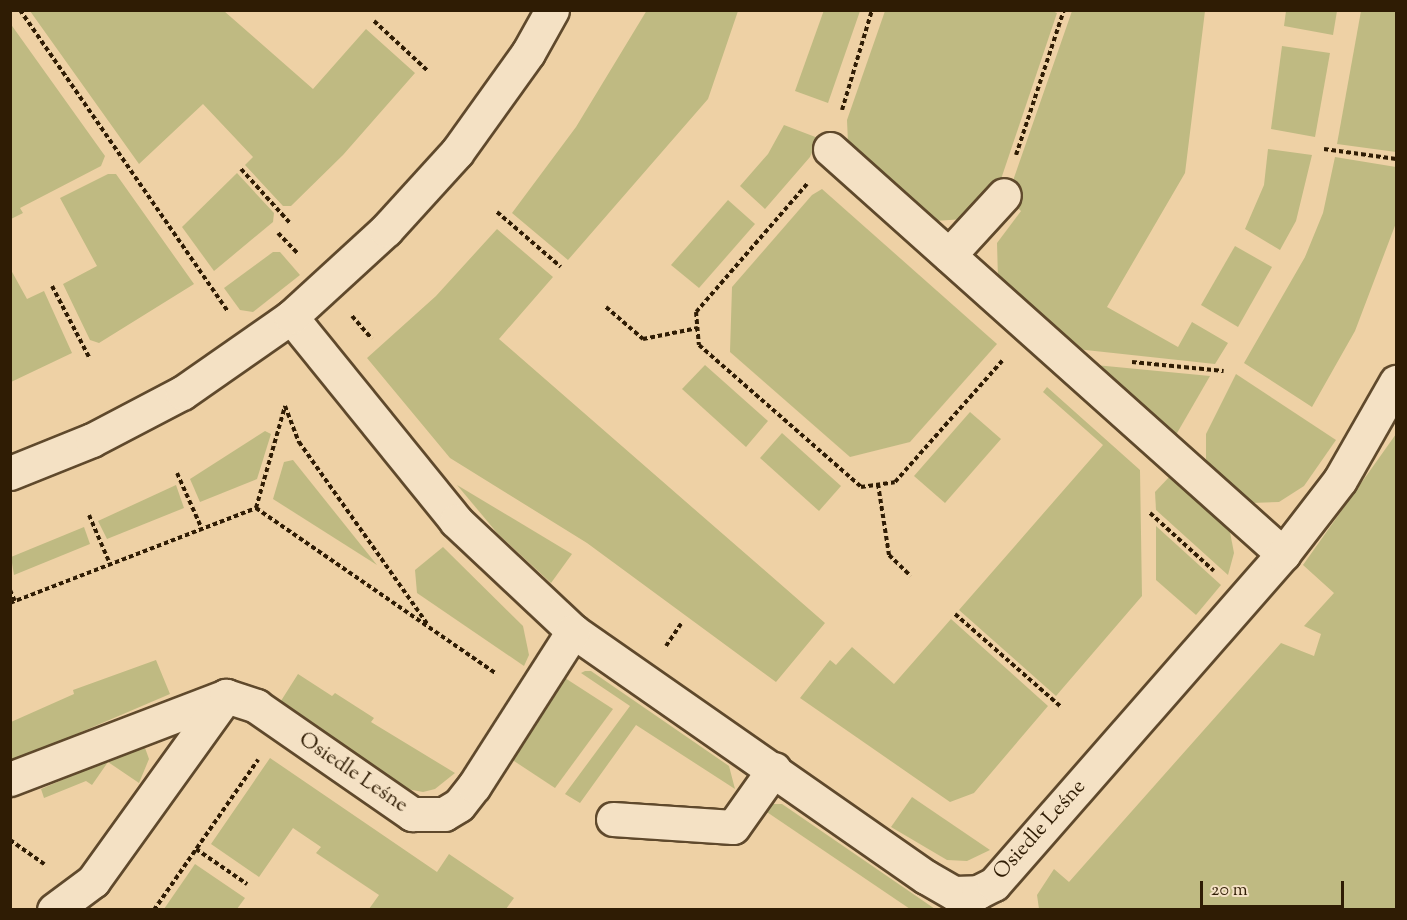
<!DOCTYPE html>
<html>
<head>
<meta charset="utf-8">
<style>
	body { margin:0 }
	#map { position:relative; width:1407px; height:920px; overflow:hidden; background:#eed1a5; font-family:"Sorts Mill Goudy",serif }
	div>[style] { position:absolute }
	.green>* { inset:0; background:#bfba82 }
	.path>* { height:4px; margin-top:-2px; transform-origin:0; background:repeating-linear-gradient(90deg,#2f1c04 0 4.5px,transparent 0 7.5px) }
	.roads { filter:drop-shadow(2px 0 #5f492c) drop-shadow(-2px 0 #5f492c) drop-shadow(0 2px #5f492c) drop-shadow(0 -2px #5f492c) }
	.minor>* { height:33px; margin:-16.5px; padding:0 16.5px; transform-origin:16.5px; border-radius:16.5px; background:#f4e1c4 }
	span { translate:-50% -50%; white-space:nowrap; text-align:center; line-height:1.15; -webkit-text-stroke:6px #f4e1c4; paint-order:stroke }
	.street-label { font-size:21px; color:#2f1c04 }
	.frame { position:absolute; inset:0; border:12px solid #2f1c04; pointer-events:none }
	.scale { position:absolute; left:1200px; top:881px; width:144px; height:27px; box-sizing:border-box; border:3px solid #2f1c04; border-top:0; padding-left:8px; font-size:18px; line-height:21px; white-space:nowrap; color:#2f1c04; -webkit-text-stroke:4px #f4e1c4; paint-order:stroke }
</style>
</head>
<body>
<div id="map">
	<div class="green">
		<i style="clip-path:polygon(647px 10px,738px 11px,708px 99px,568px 260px,512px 213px,576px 127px)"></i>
		<i style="clip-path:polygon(824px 10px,860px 11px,828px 103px,795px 91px)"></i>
		<i style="clip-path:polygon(1050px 10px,1057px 13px,997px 191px,965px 219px,934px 221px,848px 143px,847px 120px,885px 11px)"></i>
		<i style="clip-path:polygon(30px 11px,224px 11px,313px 89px,366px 29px,415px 73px,343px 155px,291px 206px,283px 206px,245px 165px,253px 157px,203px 104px,139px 164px)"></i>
		<i style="clip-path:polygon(1072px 11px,1205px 11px,1185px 173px,1107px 307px,1178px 347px,1192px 322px,1228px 343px,1215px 364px,1067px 348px,998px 279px,997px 243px,1021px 211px,1007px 198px)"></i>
		<i style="clip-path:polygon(1286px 11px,1337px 11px,1333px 35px,1284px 26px)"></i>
		<i style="clip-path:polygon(1361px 11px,1396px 11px,1396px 152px,1337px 144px)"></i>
		<i style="clip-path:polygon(10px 23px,105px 156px,101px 166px,20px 208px,23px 213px,11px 219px)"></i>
		<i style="clip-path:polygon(1282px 46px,1330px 53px,1315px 137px,1271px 129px)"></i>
		<i style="clip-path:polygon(784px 125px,818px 138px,810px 157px,765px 209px,740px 186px,768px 154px)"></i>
		<i style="clip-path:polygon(1268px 149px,1312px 155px,1296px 221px,1280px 250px,1245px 229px,1264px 185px)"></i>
		<i style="clip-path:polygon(1335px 157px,1396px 167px,1396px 223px,1355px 331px,1312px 407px,1244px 363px,1305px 257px,1323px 213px)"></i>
		<i style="clip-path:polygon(237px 173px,274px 213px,273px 222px,214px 271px,182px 227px)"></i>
		<i style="clip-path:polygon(108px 174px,116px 174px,194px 284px,99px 343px,90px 340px,63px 284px,97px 266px,60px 198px)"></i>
		<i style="clip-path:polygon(822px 189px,997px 344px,910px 442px,850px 457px,730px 352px,732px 287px,812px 195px)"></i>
		<i style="clip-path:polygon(728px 200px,755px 224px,699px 288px,671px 265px)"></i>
		<i style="clip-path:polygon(497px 229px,553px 277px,499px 339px,825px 623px,776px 682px,587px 543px,450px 458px,367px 358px,436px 296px)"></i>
		<i style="clip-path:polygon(1235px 246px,1272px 267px,1238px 327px,1201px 305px)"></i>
		<i style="clip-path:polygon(273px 252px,280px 252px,300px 275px,253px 312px,240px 310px,224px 288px)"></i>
		<i style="clip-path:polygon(11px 270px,27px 299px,44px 291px,72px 353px,11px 382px)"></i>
		<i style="clip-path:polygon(1085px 364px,1210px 376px,1173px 440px)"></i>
		<i style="clip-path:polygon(705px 365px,768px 421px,746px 447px,682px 389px)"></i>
		<i style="clip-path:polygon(1236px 374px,1336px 440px,1304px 486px,1279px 502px,1250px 503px,1212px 476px,1206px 459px,1206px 434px)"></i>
		<i style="clip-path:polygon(1047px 387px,1140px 470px,1142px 596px,1056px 696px,959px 610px,1103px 445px,1043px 392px)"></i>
		<i style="clip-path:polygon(970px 412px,1001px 439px,945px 503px,914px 476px)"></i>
		<i style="clip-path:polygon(265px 431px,271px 434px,257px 479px,200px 502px,190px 479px)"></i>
		<i style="clip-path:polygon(782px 433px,841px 486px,819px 511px,760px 458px)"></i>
		<i style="clip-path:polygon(1396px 434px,1396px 909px,1039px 909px,1037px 895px,1054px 869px,1069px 882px,1281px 643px,1314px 656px,1321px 634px,1304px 626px,1334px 593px,1303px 565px)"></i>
		<i style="clip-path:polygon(293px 460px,377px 565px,273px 499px,284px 462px)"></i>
		<i style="clip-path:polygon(1171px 475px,1230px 532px,1234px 553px,1228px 575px,1156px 510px,1155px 492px)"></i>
		<i style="clip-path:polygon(176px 485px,184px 508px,107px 539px,98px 521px)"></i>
		<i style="clip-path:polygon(457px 485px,572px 554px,551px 583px,498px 534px)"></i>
		<i style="clip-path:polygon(1156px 526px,1221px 585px,1196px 615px,1156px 580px)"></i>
		<i style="clip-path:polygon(84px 527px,90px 544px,14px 575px,11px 557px)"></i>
		<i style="clip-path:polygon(443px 547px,523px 626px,529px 655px,524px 666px,417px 593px,415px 570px)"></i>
		<i style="clip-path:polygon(951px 619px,1048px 706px,974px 793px,950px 802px,800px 698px,830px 660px,836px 665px,852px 647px,894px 684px)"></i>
		<i style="clip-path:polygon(156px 660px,170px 694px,11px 762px,11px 722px,74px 694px,73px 690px)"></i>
		<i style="clip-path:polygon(585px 671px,591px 671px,729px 766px,735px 789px,636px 725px,580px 803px,565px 794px,630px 706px,581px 673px)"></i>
		<i style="clip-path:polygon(298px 674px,332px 696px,335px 693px,374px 718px,371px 722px,455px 773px,435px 789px,423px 792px,402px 788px,279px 704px)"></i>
		<i style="clip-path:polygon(565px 678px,613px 709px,555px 788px,511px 759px)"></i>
		<i style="clip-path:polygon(144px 745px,149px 759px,139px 783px,108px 762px,92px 785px,86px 781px,44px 798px,41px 789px)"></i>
		<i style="clip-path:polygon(270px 758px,437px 872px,449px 854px,514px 898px,506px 909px,369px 909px,379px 895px,316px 853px,321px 847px,293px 828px,259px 877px,211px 844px)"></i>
		<i style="clip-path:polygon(912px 797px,990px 850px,967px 861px,947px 860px,891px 827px)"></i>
		<i style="clip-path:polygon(771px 804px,782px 804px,935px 909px,910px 909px,761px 808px)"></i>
		<i style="clip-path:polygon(195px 864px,245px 898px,237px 909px,164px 909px)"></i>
	</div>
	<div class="path">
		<i style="left:20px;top:10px;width:366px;rotate:55.4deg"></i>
		<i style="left:374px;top:21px;width:72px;rotate:42.8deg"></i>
		<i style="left:842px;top:110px;width:104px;rotate:-73.3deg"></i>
		<i style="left:1324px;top:149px;width:73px;rotate:7.9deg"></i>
		<i style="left:1016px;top:155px;width:153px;rotate:-71.7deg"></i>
		<i style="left:241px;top:169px;width:73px;rotate:47.8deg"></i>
		<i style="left:807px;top:184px;width:169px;rotate:130.9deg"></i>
		<i style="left:696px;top:312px;width:33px;rotate:85deg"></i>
		<i style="left:699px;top:345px;width:215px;rotate:41.2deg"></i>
		<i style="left:861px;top:487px;width:34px;rotate:-8deg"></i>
		<i style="left:895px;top:482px;width:162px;rotate:-48.5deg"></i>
		<i style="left:497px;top:212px;width:84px;rotate:40.7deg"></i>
		<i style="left:278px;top:233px;width:29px;rotate:46deg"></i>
		<i style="left:52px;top:286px;width:82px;rotate:62.5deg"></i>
		<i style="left:606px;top:307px;width:49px;rotate:40.9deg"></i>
		<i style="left:643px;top:339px;width:56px;rotate:-11.3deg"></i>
		<i style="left:352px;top:316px;width:30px;rotate:49deg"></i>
		<i style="left:1132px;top:362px;width:92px;rotate:5.6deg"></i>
		<i style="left:285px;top:406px;width:39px;rotate:69deg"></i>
		<i style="left:299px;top:442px;width:224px;rotate:54.8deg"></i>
		<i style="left:177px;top:473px;width:59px;rotate:66deg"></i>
		<i style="left:878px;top:484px;width:72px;rotate:81.2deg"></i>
		<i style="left:889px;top:555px;width:30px;rotate:44deg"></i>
		<i style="left:256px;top:508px;width:106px;rotate:-74.1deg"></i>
		<i style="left:1150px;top:513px;width:86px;rotate:42.2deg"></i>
		<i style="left:89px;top:515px;width:53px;rotate:66.8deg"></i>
		<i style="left:10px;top:590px;width:12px;rotate:66deg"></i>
		<i style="left:10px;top:603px;width:264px;rotate:-21.1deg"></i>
		<i style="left:256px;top:508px;width:290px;rotate:34.6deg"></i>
		<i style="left:955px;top:614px;width:140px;rotate:41.2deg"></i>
		<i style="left:666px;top:646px;width:27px;rotate:-56deg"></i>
		<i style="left:10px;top:840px;width:42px;rotate:35.2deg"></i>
		<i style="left:196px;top:849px;width:62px;rotate:34.5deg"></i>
		<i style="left:154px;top:910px;width:183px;rotate:-55.3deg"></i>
	</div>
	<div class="roads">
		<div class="minor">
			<i style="left:830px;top:149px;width:608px;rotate:41.8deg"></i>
			<i style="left:949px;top:255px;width:81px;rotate:-47.5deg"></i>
			<i style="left:291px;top:317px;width:262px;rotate:51deg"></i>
			<i style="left:456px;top:521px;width:161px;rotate:43.2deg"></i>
			<i style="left:573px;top:631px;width:430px;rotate:34.9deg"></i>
			<i style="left:926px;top:877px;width:32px;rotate:30deg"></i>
			<i style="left:954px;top:893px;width:24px;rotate:-2deg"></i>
			<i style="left:978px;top:892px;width:18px;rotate:-27deg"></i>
			<i style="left:994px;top:884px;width:439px;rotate:-48.8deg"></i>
			<i style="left:1283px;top:554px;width:93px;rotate:-52.4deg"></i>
			<i style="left:1340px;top:480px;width:113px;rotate:-60.3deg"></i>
			<i style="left:10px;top:473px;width:88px;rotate:-21.9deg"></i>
			<i style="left:92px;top:440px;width:102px;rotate:-27.6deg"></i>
			<i style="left:182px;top:393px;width:133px;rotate:-34.9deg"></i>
			<i style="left:291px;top:317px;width:129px;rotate:-42.5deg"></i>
			<i style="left:386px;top:230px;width:105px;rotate:-47.7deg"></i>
			<i style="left:457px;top:152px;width:122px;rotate:-54.4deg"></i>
			<i style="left:528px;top:53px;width:49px;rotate:-60.8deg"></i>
			<i style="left:10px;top:779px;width:231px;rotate:-21deg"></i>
			<i style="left:613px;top:819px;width:120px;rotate:3.8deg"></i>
			<i style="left:733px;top:827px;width:71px;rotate:-54.7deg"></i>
			<i style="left:54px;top:910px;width:49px;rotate:-36.6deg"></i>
			<i style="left:93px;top:881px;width:228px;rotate:-54.3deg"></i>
			<i style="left:226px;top:696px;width:32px;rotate:18deg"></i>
			<i style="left:256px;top:706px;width:190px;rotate:34.7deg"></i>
			<i style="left:412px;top:814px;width:32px"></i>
			<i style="left:444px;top:814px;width:17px;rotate:-31deg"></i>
			<i style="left:459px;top:805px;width:24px;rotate:-52deg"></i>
			<i style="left:474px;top:786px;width:184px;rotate:-57.4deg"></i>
		</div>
	</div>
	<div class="street-label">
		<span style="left:353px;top:773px;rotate:34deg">Osiedle Leśne</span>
		<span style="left:1040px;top:830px;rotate:-48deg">Osiedle Leśne</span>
	</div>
	<div class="frame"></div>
	<div class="scale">20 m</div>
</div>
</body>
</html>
